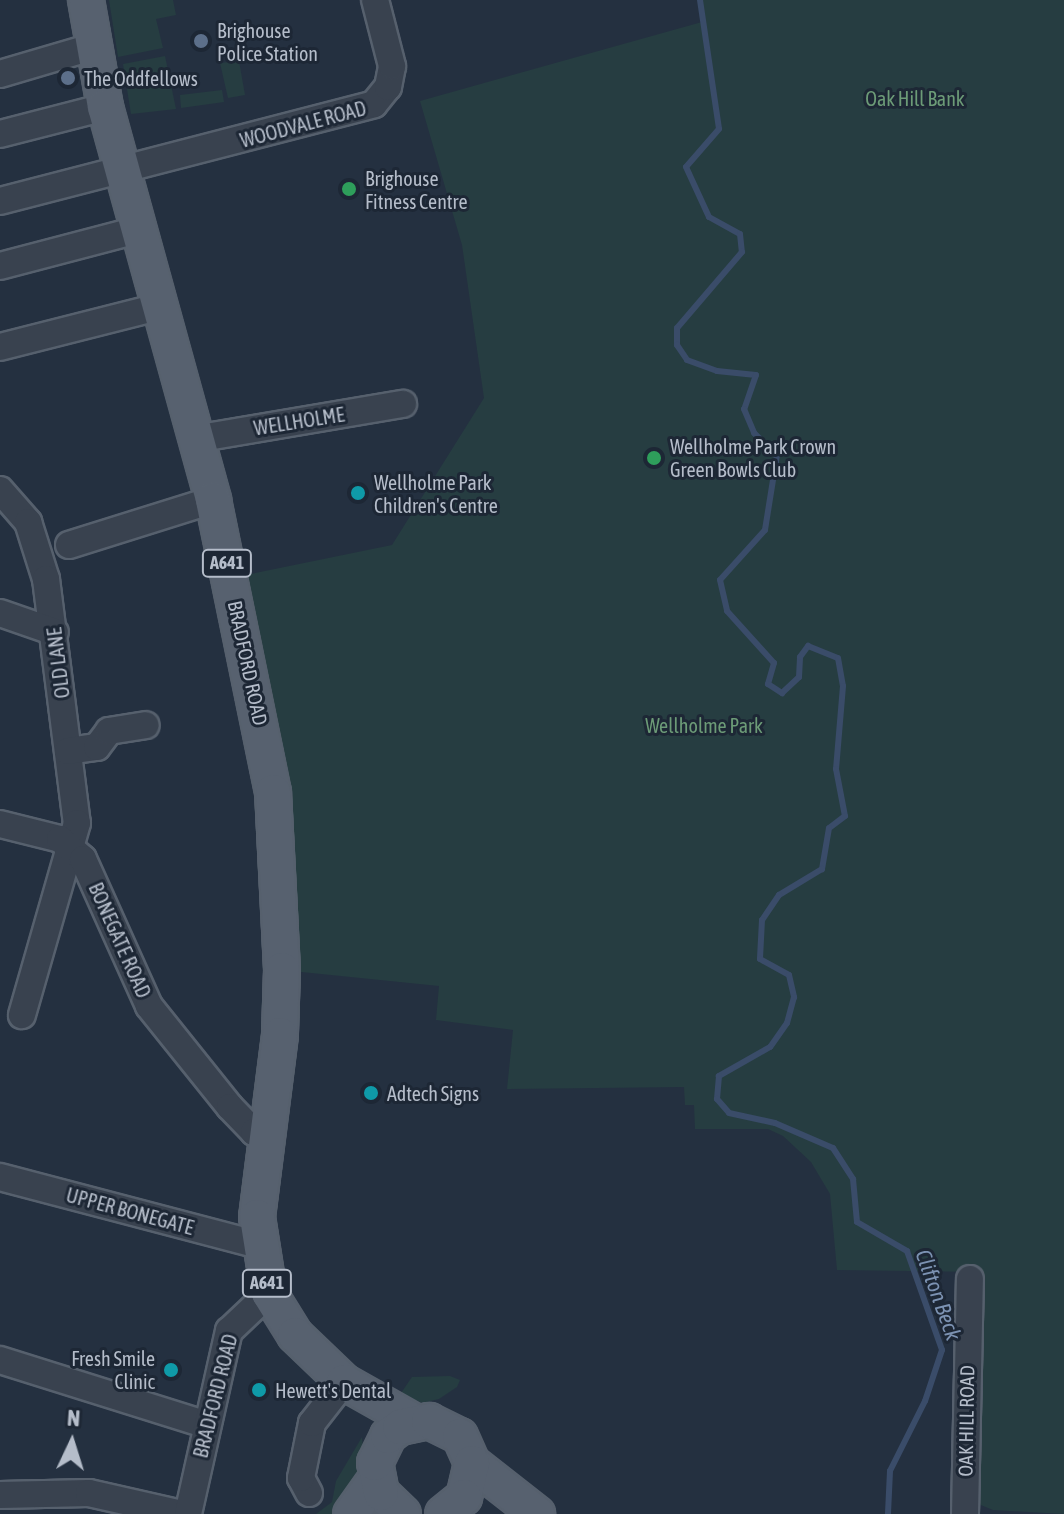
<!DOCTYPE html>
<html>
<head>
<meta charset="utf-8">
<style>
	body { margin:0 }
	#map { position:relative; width:1064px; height:1514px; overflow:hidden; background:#243040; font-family:"Asap Condensed",sans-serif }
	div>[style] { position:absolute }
	.green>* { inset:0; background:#263d41 }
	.stream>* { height:6px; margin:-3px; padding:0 3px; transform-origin:3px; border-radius:3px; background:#3a4c69 }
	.roads { filter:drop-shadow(2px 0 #56606d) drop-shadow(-2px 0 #56606d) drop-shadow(0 2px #56606d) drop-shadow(0 -2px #56606d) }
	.minor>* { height:26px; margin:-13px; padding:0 13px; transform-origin:13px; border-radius:13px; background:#39424f }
	.major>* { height:34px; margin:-17px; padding:0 17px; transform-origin:17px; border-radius:17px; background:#57616f }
	.dots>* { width:22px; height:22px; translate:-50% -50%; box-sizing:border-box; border:4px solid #1d2735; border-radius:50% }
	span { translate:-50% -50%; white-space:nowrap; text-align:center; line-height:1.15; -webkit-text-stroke:6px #1d2735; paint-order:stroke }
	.shield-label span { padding:2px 6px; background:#1d2735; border:2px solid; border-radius:6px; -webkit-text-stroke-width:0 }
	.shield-label { font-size:18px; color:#b5bdca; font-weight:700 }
	.poi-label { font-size:20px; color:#b5bdca }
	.left { translate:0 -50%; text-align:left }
	.right { translate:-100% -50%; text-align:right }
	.park-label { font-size:20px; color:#6c9b77 }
	.street-label { font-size:20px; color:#b5bdca }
	.water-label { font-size:22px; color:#7c92b2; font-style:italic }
	.north { position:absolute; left:32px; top:1402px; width:80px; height:80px; -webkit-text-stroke:6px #1d2735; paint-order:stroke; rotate:4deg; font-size:22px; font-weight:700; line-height:32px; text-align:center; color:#b5bdca }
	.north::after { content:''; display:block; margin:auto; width:28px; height:36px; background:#b5bdca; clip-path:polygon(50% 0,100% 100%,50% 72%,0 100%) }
</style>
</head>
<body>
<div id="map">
	<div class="green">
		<i style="clip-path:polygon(109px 0,173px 0,176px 15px,156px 19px,163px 48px,118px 57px)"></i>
		<i style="clip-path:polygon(698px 0,1064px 0,1064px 1514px,993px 1510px,976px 1503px,982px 1272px,837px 1270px,830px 1194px,811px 1162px,783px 1136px,768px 1129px,695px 1129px,694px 1105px,685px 1105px,684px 1087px,507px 1089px,513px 1030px,436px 1020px,439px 986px,282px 970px,231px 578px,392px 545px,484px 398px,462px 245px,420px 101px,702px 22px)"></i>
		<i style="clip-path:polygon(165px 56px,176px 109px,131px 114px,123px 64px)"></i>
		<i style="clip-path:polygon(239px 61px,245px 95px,228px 98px,220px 63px)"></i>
		<i style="clip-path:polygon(222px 90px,224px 102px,181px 108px,180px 95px)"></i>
		<i style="clip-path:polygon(450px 1376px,460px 1380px,457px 1387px,439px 1399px,422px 1403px,401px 1393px,412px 1377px)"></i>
		<i style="clip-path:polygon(362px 1437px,364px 1466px,336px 1514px,316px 1514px,332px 1502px,336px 1481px)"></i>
	</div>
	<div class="stream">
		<i style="left:700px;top:0;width:130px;rotate:81.6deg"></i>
		<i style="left:719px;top:129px;width:50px;rotate:131deg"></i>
		<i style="left:686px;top:167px;width:55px;rotate:65.3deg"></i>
		<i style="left:709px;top:217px;width:35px;rotate:29deg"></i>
		<i style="left:740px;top:234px;width:18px;rotate:84deg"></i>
		<i style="left:742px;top:252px;width:100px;rotate:130.5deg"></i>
		<i style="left:677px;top:328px;width:17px;rotate:90deg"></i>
		<i style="left:677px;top:345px;width:18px;rotate:56deg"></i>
		<i style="left:687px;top:360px;width:32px;rotate:20deg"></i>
		<i style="left:717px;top:371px;width:39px;rotate:6deg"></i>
		<i style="left:756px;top:375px;width:36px;rotate:109deg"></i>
		<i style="left:744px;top:409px;width:26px;rotate:67deg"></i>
		<i style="left:754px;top:433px;width:32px;rotate:44deg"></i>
		<i style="left:777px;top:455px;width:76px;rotate:99.1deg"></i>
		<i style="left:765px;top:530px;width:67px;rotate:132deg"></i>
		<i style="left:720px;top:580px;width:32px;rotate:77deg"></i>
		<i style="left:727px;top:611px;width:70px;rotate:47.9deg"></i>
		<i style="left:774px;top:663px;width:22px;rotate:106deg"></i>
		<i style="left:768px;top:684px;width:17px;rotate:33deg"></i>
		<i style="left:782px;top:693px;width:23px;rotate:-43deg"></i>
		<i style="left:799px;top:677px;width:20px;rotate:-87deg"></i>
		<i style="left:800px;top:657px;width:14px;rotate:-54deg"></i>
		<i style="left:808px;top:646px;width:32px;rotate:22deg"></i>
		<i style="left:838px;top:658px;width:28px;rotate:80deg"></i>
		<i style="left:843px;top:686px;width:83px;rotate:94.8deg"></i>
		<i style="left:836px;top:769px;width:48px;rotate:79.2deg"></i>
		<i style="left:845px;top:816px;width:20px;rotate:143deg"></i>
		<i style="left:829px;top:828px;width:42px;rotate:99.7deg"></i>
		<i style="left:822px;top:869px;width:50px;rotate:148.8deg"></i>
		<i style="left:779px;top:895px;width:30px;rotate:124deg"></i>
		<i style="left:762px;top:920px;width:39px;rotate:93deg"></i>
		<i style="left:760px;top:959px;width:33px;rotate:29deg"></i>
		<i style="left:789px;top:975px;width:23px;rotate:77deg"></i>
		<i style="left:794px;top:997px;width:27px;rotate:105deg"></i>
		<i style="left:787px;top:1023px;width:29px;rotate:125deg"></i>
		<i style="left:770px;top:1047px;width:59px;rotate:150.4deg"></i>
		<i style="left:719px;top:1076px;width:23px;rotate:95deg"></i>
		<i style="left:717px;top:1099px;width:18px;rotate:49deg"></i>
		<i style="left:729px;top:1113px;width:47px;rotate:12.3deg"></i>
		<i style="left:775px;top:1123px;width:63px;rotate:23.3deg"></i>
		<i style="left:833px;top:1148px;width:37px;rotate:57deg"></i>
		<i style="left:853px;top:1179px;width:43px;rotate:84.7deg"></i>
		<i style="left:857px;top:1222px;width:58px;rotate:30.1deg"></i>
		<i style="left:907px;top:1251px;width:105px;rotate:70.5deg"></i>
		<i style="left:942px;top:1350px;width:54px;rotate:108.4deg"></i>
		<i style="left:925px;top:1401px;width:78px;rotate:116.6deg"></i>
		<i style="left:890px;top:1471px;width:43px;rotate:92.7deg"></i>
	</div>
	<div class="roads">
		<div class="minor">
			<i style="left:0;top:74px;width:96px;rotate:-16.4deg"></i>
			<i style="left:0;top:134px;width:108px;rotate:-14.4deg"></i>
			<i style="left:0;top:201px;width:386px;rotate:-14.5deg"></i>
			<i style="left:374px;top:104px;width:22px;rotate:-51deg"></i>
			<i style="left:388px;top:87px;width:21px;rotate:-79deg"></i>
			<i style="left:392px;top:66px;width:68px;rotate:-104.4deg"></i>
			<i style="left:0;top:266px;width:142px;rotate:-14.7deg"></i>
			<i style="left:0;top:347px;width:163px;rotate:-14.2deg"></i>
			<i style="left:195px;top:439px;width:211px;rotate:-9.6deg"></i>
			<i style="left:0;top:490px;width:43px;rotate:48.8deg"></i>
			<i style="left:28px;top:522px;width:60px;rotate:72.5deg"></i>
			<i style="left:46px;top:579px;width:246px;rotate:82.8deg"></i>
			<i style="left:77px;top:823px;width:200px;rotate:106deg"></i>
			<i style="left:69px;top:545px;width:151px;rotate:-17.4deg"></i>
			<i style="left:0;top:613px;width:58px;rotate:19.1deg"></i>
			<i style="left:68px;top:751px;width:29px;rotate:-8deg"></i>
			<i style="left:97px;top:747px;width:20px;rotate:-53deg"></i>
			<i style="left:109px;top:731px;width:37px;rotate:-9deg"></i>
			<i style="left:0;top:824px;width:62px;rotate:14deg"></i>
			<i style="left:60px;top:839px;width:30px;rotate:41deg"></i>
			<i style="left:83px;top:859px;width:161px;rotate:65.8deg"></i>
			<i style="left:149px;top:1006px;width:129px;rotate:51.3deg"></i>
			<i style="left:230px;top:1107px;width:35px;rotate:46deg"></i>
			<i style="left:254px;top:1132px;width:17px;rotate:25deg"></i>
			<i style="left:0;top:1177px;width:268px;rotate:14.7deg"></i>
			<i style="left:0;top:1360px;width:214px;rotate:17.4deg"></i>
			<i style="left:309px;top:1493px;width:17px;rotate:-118deg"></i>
			<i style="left:301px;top:1478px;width:56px;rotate:-78.7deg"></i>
			<i style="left:312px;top:1423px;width:52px;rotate:-52deg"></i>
			<i style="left:0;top:1495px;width:89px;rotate:-1.3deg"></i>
			<i style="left:89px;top:1493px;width:95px;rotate:12.7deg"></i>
			<i style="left:188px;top:1514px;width:188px;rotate:-77.4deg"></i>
			<i style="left:229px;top:1331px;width:55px;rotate:-43.5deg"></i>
			<i style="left:965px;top:1514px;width:235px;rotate:-88.8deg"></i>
		</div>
		<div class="major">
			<i style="left:86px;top:0;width:109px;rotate:79.9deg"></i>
			<i style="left:105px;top:107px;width:408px;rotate:74.6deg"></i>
			<i style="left:213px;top:500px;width:298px;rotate:78.4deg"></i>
			<i style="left:273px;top:792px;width:178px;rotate:87.1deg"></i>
			<i style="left:282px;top:970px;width:65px;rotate:91.8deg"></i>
			<i style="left:280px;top:1035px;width:183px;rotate:97.2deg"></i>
			<i style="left:257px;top:1217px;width:77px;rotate:81deg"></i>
			<i style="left:269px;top:1293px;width:49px;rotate:58.2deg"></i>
			<i style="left:295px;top:1335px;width:68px;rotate:43.8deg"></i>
			<i style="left:344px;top:1382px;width:81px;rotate:29.4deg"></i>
			<i style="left:472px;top:1463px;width:83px;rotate:38.1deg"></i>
			<i style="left:351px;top:1514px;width:43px;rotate:-54.5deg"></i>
			<i style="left:403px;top:1514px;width:30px;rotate:-136deg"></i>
			<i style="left:381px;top:1493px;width:31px;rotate:-101deg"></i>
			<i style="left:375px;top:1463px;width:30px;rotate:-64deg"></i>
			<i style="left:388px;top:1436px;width:15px;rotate:-37deg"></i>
			<i style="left:400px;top:1427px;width:30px;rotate:-12deg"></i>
			<i style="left:429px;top:1421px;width:34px;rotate:26deg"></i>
			<i style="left:460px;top:1436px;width:30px;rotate:66deg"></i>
			<i style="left:472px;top:1463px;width:35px;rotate:103deg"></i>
			<i style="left:464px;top:1497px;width:27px;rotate:141deg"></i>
		</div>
	</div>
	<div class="dots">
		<i style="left:201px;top:41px;background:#5c6f8a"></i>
		<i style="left:68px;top:78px;background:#5c6f8a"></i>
		<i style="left:349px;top:189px;background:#2e9e5b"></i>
		<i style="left:654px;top:458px;background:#2e9e5b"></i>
		<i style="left:358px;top:493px;background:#0f9aa8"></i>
		<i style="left:371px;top:1093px;background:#0f9aa8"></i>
		<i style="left:171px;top:1370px;background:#0f9aa8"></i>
		<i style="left:259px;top:1390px;background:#0f9aa8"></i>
	</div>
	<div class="shield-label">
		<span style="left:227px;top:563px">A641</span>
		<span style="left:267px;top:1283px">A641</span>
	</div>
	<div class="poi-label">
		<span class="left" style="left:217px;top:42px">Brighouse<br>Police Station</span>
		<span class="left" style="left:84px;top:78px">The Oddfellows</span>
		<span class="left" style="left:365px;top:190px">Brighouse<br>Fitness Centre</span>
		<span class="left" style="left:670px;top:458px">Wellholme Park Crown<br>Green Bowls Club</span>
		<span class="left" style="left:374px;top:494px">Wellholme Park<br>Children's Centre</span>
		<span class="left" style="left:387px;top:1093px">Adtech Signs</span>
		<span class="right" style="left:155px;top:1370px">Fresh Smile<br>Clinic</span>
		<span class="left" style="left:275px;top:1390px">Hewett's Dental</span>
	</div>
	<div class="park-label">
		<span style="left:915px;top:98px">Oak Hill Bank</span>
		<span style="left:704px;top:725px">Wellholme Park</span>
	</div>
	<div class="street-label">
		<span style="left:303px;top:124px;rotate:-15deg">WOODVALE ROAD</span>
		<span style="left:299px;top:421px;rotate:-9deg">WELLHOLME</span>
		<span style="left:58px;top:663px;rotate:-97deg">OLD LANE</span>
		<span style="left:248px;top:663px;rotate:78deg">BRADFORD ROAD</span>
		<span style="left:120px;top:940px;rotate:66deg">BONEGATE ROAD</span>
		<span style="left:130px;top:1211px;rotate:15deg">UPPER BONEGATE</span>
		<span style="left:215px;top:1396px;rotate:-76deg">BRADFORD ROAD</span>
		<span style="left:966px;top:1421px;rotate:-89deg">OAK HILL ROAD</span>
	</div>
	<div class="water-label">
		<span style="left:938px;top:1295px;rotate:70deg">Clifton Beck</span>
	</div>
	<div class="north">N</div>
</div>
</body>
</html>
